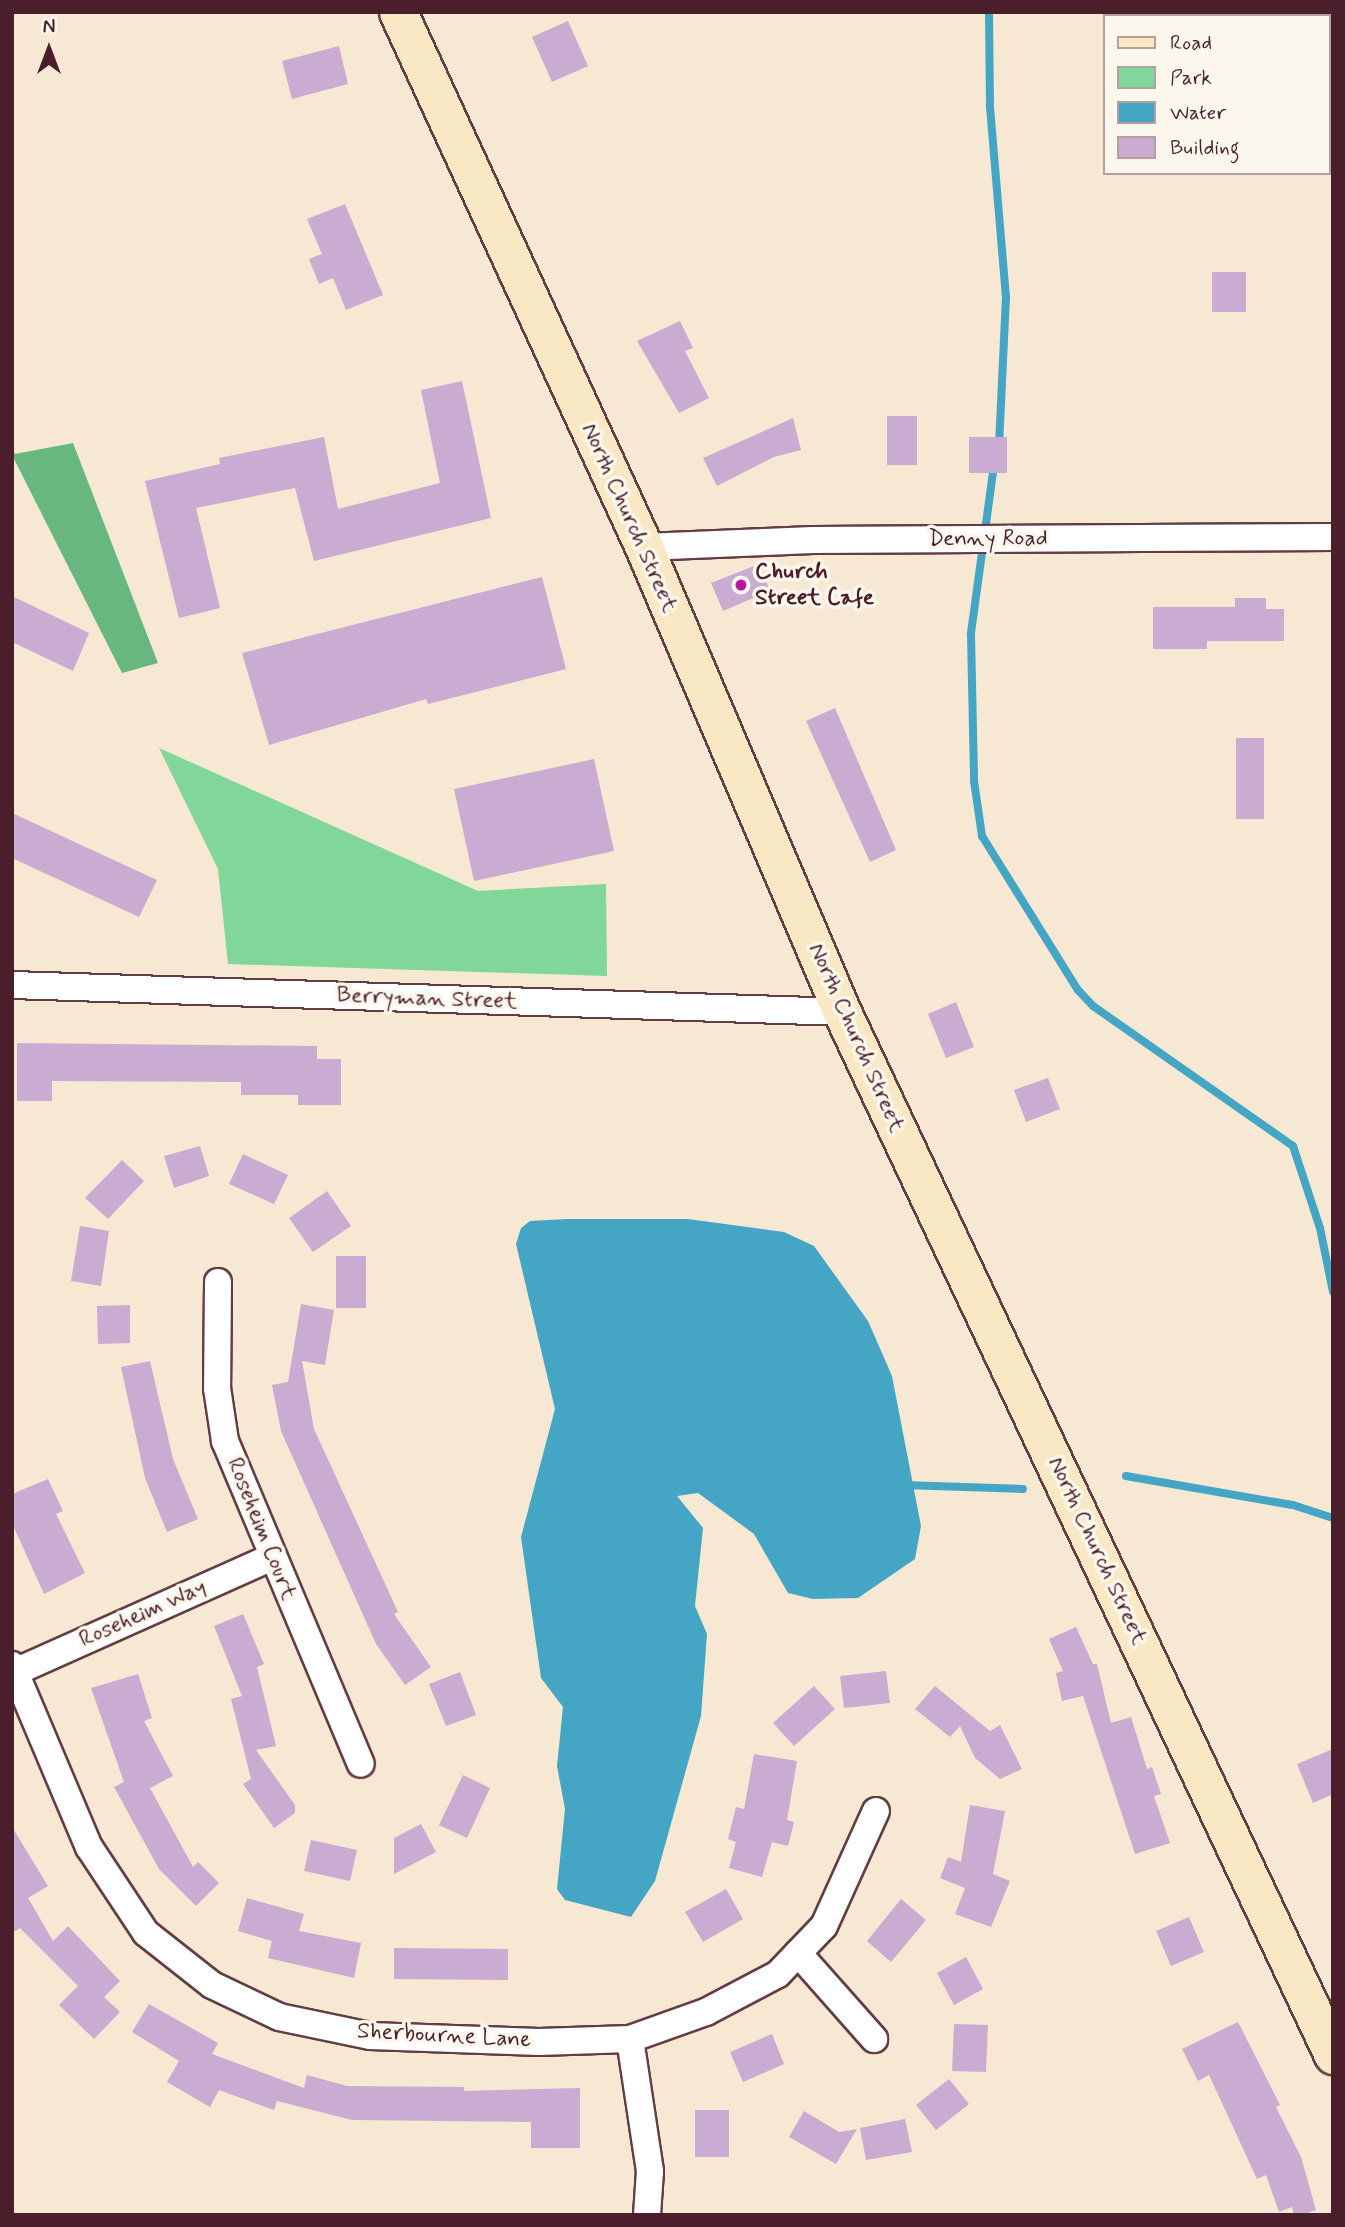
<!DOCTYPE html>
<html>
<head>
<meta charset="utf-8">
<style>
	body { margin:0 }
	#map { position:relative; width:1345px; height:2227px; overflow:hidden; background:#f6e8d2; font-family:Mynerve,sans-serif }
	div>[style] { position:absolute }
	.green>* { inset:0; background:#81d699 }
	.forest>* { inset:0; background:#68b781 }
	.water>* { inset:0; background:#44a6c4 }
	.stream>* { height:8px; margin:-4px; padding:0 4px; transform-origin:4px; border-radius:4px; background:#44a6c4 }
	.building>* { inset:0; background:#caacd2 }
	.roads { filter:drop-shadow(2px 0 #643d44) drop-shadow(-2px 0 #643d44) drop-shadow(0 2px #643d44) drop-shadow(0 -2px #643d44) }
	.minor>* { height:26px; margin:-13px; padding:0 13px; transform-origin:13px; border-radius:13px; background:#fff }
	.secondary>* { height:37px; margin:-18.5px; padding:0 18.5px; transform-origin:18.5px; border-radius:18.5px; background:#f8e8c3 }
	.dots>* { width:19px; height:19px; translate:-50% -50%; box-sizing:border-box; border:4px solid #fbf7ec; border-radius:50% }
	span { translate:-50% -50%; white-space:nowrap; text-align:center; line-height:1.15; -webkit-text-stroke:7px #fbf7ec; paint-order:stroke }
	.street-label { font-size:23px; color:#4a1f2b }
	.poi-label { font-size:23px; color:#4a1f2b; font-weight:700 }
	.left { translate:0 -50%; text-align:left }
	.frame { position:absolute; inset:0; border:14px solid #4a1f2b; pointer-events:none }
	.legend { position:absolute; left:1103px; top:14px; width:228px; height:161px; box-sizing:border-box; background:#fbf7ec; border:2px solid #b4a19f; margin:0; padding:9px 12px; list-style:none; font-size:21px; color:#4a1f2b }
	.legend li { display:flex; align-items:center; gap:14px; height:35px }
	.legend b { width:35px; border:2px solid #b4a19f }
	.north { position:absolute; left:14px; top:14px; width:70px; height:70px; -webkit-text-stroke:5px #fbf7ec; paint-order:stroke; rotate:0deg; font-size:19px; font-weight:700; line-height:28px; text-align:center; color:#4a1f2b }
	.north::after { content:''; display:block; margin:auto; width:24px; height:32px; background:#4a1f2b; clip-path:polygon(50% 0,100% 100%,50% 72%,0 100%) }
</style>
</head>
<body>
<div id="map">
	<div class="green">
		<i style="clip-path:polygon(159px 748px,478px 891px,606px 884px,607px 976px,228px 964px,218px 869px)"></i>
	</div>
	<div class="forest">
		<i style="clip-path:polygon(73px 443px,158px 663px,122px 673px,12px 455px,12px 448px,15px 454px)"></i>
	</div>
	<div class="water">
		<i style="clip-path:polygon(567px 1219px,688px 1219px,784px 1232px,814px 1246px,868px 1321px,892px 1376px,921px 1526px,915px 1559px,858px 1598px,813px 1599px,788px 1593px,754px 1534px,698px 1493px,677px 1496px,703px 1528px,695px 1606px,707px 1634px,701px 1716px,655px 1881px,631px 1917px,565px 1900px,557px 1889px,565px 1809px,557px 1766px,563px 1707px,541px 1678px,521px 1537px,555px 1409px,516px 1244px,521px 1228px,530px 1221px)"></i>
	</div>
	<div class="stream">
		<i style="left:989px;top:12px;width:95px;rotate:89.4deg"></i>
		<i style="left:990px;top:107px;width:191px;rotate:85.2deg"></i>
		<i style="left:1006px;top:297px;width:149px;rotate:92.7deg"></i>
		<i style="left:994px;top:465px;width:171px;rotate:97.8deg"></i>
		<i style="left:971px;top:634px;width:147px;rotate:88.8deg"></i>
		<i style="left:974px;top:781px;width:56px;rotate:81.7deg"></i>
		<i style="left:982px;top:836px;width:181px;rotate:58.1deg"></i>
		<i style="left:1078px;top:990px;width:22px;rotate:47deg"></i>
		<i style="left:1093px;top:1006px;width:244px;rotate:35deg"></i>
		<i style="left:1293px;top:1146px;width:86px;rotate:71.8deg"></i>
		<i style="left:1320px;top:1228px;width:65px;rotate:78.5deg"></i>
		<i style="left:1126px;top:1476px;width:169px;rotate:9.9deg"></i>
		<i style="left:1293px;top:1505px;width:42px;rotate:18deg"></i>
		<i style="left:903px;top:1485px;width:120px;rotate:1.9deg"></i>
	</div>
	<div class="building">
		<i style="clip-path:polygon(568px 21px,588px 66px,552px 82px,532px 37px)"></i>
		<i style="clip-path:polygon(339px 46px,348px 84px,292px 99px,282px 61px)"></i>
		<i style="clip-path:polygon(345px 204px,383px 295px,346px 310px,333px 278px,319px 284px,309px 259px,322px 254px,307px 219px)"></i>
		<i style="clip-path:polygon(1212px 272px,1246px 272px,1246px 312px,1212px 312px)"></i>
		<i style="clip-path:polygon(680px 321px,693px 348px,685px 351px,709px 398px,679px 413px,637px 341px)"></i>
		<i style="clip-path:polygon(462px 381px,491px 518px,314px 561px,295px 488px,196px 508px,220px 608px,179px 618px,145px 481px,220px 464px,219px 458px,324px 437px,338px 509px,440px 483px,421px 390px)"></i>
		<i style="clip-path:polygon(887px 416px,917px 416px,917px 465px,887px 465px)"></i>
		<i style="clip-path:polygon(793px 418px,801px 450px,774px 457px,717px 486px,703px 458px)"></i>
		<i style="clip-path:polygon(969px 437px,1007px 437px,1007px 473px,969px 473px)"></i>
		<i style="clip-path:polygon(759px 564px,770px 591px,723px 611px,711px 583px)"></i>
		<i style="clip-path:polygon(542px 577px,566px 669px,428px 704px,426px 699px,269px 745px,242px 653px)"></i>
		<i style="clip-path:polygon(12px 596px,89px 633px,73px 671px,12px 642px)"></i>
		<i style="clip-path:polygon(1235px 598px,1266px 598px,1266px 609px,1284px 609px,1284px 641px,1207px 641px,1207px 649px,1153px 649px,1153px 607px,1235px 607px)"></i>
		<i style="clip-path:polygon(835px 708px,896px 850px,870px 862px,806px 721px)"></i>
		<i style="clip-path:polygon(1236px 738px,1264px 738px,1264px 819px,1236px 819px)"></i>
		<i style="clip-path:polygon(594px 759px,614px 851px,474px 881px,454px 789px)"></i>
		<i style="clip-path:polygon(12px 813px,157px 880px,139px 917px,12px 858px)"></i>
		<i style="clip-path:polygon(956px 1002px,974px 1047px,946px 1058px,928px 1014px)"></i>
		<i style="clip-path:polygon(17px 1043px,317px 1046px,317px 1059px,341px 1059px,341px 1105px,298px 1105px,298px 1095px,241px 1095px,241px 1082px,52px 1081px,52px 1101px,17px 1101px)"></i>
		<i style="clip-path:polygon(1048px 1078px,1060px 1109px,1026px 1122px,1014px 1090px)"></i>
		<i style="clip-path:polygon(200px 1146px,209px 1176px,174px 1188px,164px 1156px)"></i>
		<i style="clip-path:polygon(243px 1154px,288px 1175px,274px 1204px,229px 1184px)"></i>
		<i style="clip-path:polygon(122px 1160px,144px 1181px,108px 1219px,85px 1198px)"></i>
		<i style="clip-path:polygon(327px 1191px,351px 1226px,313px 1252px,289px 1218px)"></i>
		<i style="clip-path:polygon(80px 1226px,109px 1231px,101px 1286px,71px 1281px)"></i>
		<i style="clip-path:polygon(336px 1256px,366px 1256px,366px 1308px,336px 1308px)"></i>
		<i style="clip-path:polygon(301px 1304px,334px 1310px,325px 1365px,302px 1361px,314px 1429px,398px 1612px,394px 1614px,431px 1667px,405px 1685px,376px 1644px,281px 1431px,272px 1385px,288px 1382px)"></i>
		<i style="clip-path:polygon(130px 1305px,130px 1343px,98px 1344px,97px 1306px)"></i>
		<i style="clip-path:polygon(150px 1361px,173px 1459px,198px 1519px,167px 1532px,145px 1478px,121px 1367px)"></i>
		<i style="clip-path:polygon(48px 1479px,63px 1511px,56px 1514px,85px 1573px,44px 1594px,12px 1523px,12px 1494px)"></i>
		<i style="clip-path:polygon(243px 1614px,264px 1664px,257px 1667px,276px 1746px,256px 1750px,295px 1805px,295px 1813px,274px 1828px,243px 1784px,251px 1779px,231px 1699px,242px 1696px,214px 1626px)"></i>
		<i style="clip-path:polygon(1076px 1627px,1093px 1664px,1097px 1664px,1111px 1723px,1131px 1717px,1147px 1769px,1152px 1767px,1161px 1794px,1154px 1796px,1170px 1843px,1135px 1854px,1083px 1696px,1062px 1701px,1056px 1673px,1063px 1671px,1049px 1639px)"></i>
		<i style="clip-path:polygon(886px 1671px,890px 1703px,844px 1708px,840px 1676px)"></i>
		<i style="clip-path:polygon(460px 1672px,476px 1715px,446px 1726px,429px 1684px)"></i>
		<i style="clip-path:polygon(138px 1674px,152px 1718px,144px 1721px,173px 1776px,150px 1788px,193px 1867px,198px 1862px,219px 1883px,196px 1906px,159px 1869px,114px 1787px,124px 1782px,91px 1688px)"></i>
		<i style="clip-path:polygon(814px 1686px,835px 1709px,794px 1746px,773px 1723px)"></i>
		<i style="clip-path:polygon(935px 1686px,990px 1731px,1000px 1725px,1022px 1769px,1000px 1779px,975px 1758px,960px 1726px,950px 1737px,915px 1709px)"></i>
		<i style="clip-path:polygon(1333px 1749px,1333px 1794px,1313px 1803px,1297px 1764px)"></i>
		<i style="clip-path:polygon(754px 1754px,797px 1761px,787px 1820px,794px 1822px,788px 1846px,772px 1842px,762px 1877px,729px 1868px,736px 1842px,728px 1839px,736px 1807px,744px 1809px)"></i>
		<i style="clip-path:polygon(463px 1775px,490px 1788px,467px 1838px,439px 1825px)"></i>
		<i style="clip-path:polygon(970px 1805px,1005px 1811px,993px 1874px,1010px 1881px,991px 1927px,955px 1914px,965px 1888px,940px 1878px,948px 1857px,961px 1862px)"></i>
		<i style="clip-path:polygon(421px 1824px,436px 1852px,394px 1874px,394px 1838px)"></i>
		<i style="clip-path:polygon(12px 1827px,48px 1886px,28px 1898px,53px 1941px,68px 1926px,120px 1981px,104px 1997px,120px 2012px,94px 2039px,59px 2005px,78px 1986px,20px 1928px,12px 1933px)"></i>
		<i style="clip-path:polygon(311px 1840px,357px 1850px,350px 1881px,304px 1871px)"></i>
		<i style="clip-path:polygon(726px 1889px,743px 1919px,703px 1942px,685px 1912px)"></i>
		<i style="clip-path:polygon(247px 1898px,304px 1914px,299px 1931px,361px 1943px,354px 1978px,268px 1958px,272px 1941px,238px 1931px)"></i>
		<i style="clip-path:polygon(901px 1899px,926px 1920px,891px 1962px,867px 1941px)"></i>
		<i style="clip-path:polygon(1189px 1917px,1204px 1952px,1171px 1966px,1156px 1931px)"></i>
		<i style="clip-path:polygon(394px 1948px,508px 1949px,508px 1980px,394px 1979px)"></i>
		<i style="clip-path:polygon(966px 1957px,983px 1989px,954px 2005px,937px 1973px)"></i>
		<i style="clip-path:polygon(149px 2004px,218px 2043px,212px 2054px,304px 2088px,307px 2075px,347px 2086px,464px 2087px,464px 2091px,580px 2088px,580px 2148px,531px 2148px,531px 2122px,352px 2120px,277px 2101px,274px 2110px,219px 2090px,210px 2107px,167px 2082px,179px 2061px,132px 2032px)"></i>
		<i style="clip-path:polygon(1238px 2022px,1280px 2105px,1276px 2107px,1301px 2157px,1316px 2210px,1302px 2215px,1294px 2215px,1292px 2207px,1279px 2212px,1266px 2175px,1257px 2179px,1209px 2075px,1198px 2081px,1182px 2049px)"></i>
		<i style="clip-path:polygon(954px 2024px,988px 2025px,986px 2072px,952px 2071px)"></i>
		<i style="clip-path:polygon(772px 2034px,784px 2064px,743px 2082px,730px 2052px)"></i>
		<i style="clip-path:polygon(949px 2079px,969px 2104px,936px 2130px,916px 2105px)"></i>
		<i style="clip-path:polygon(695px 2110px,729px 2110px,729px 2157px,695px 2157px)"></i>
		<i style="clip-path:polygon(804px 2111px,839px 2132px,857px 2129px,836px 2164px,789px 2137px)"></i>
		<i style="clip-path:polygon(905px 2119px,912px 2152px,866px 2160px,860px 2128px)"></i>
	</div>
	<div class="roads">
		<div class="minor">
			<i style="left:1318px;top:16px;width:4px;rotate:-76deg"></i>
			<i style="left:644px;top:547px;width:169px;rotate:-2.4deg"></i>
			<i style="left:813px;top:540px;width:520px;rotate:-0.33deg"></i>
			<i style="left:12px;top:985px;width:830px;rotate:1.86deg"></i>
			<i style="left:218px;top:1282px;width:106px;rotate:90.5deg"></i>
			<i style="left:217px;top:1388px;width:54px;rotate:81.4deg"></i>
			<i style="left:225px;top:1441px;width:350px;rotate:67.2deg"></i>
			<i style="left:12px;top:1665px;width:198px;rotate:67.1deg"></i>
			<i style="left:89px;top:1847px;width:103px;rotate:56.5deg"></i>
			<i style="left:146px;top:1933px;width:84px;rotate:38.2deg"></i>
			<i style="left:212px;top:1985px;width:74px;rotate:25.5deg"></i>
			<i style="left:279px;top:2017px;width:93px;rotate:11.8deg"></i>
			<i style="left:370px;top:2036px;width:169px;rotate:2deg"></i>
			<i style="left:539px;top:2042px;width:91px;rotate:-1.9deg"></i>
			<i style="left:630px;top:2039px;width:81px;rotate:-19.6deg"></i>
			<i style="left:706px;top:2012px;width:81px;rotate:-27.8deg"></i>
			<i style="left:778px;top:1974px;width:66px;rotate:-46.2deg"></i>
			<i style="left:824px;top:1926px;width:126px;rotate:-65.7deg"></i>
			<i style="left:15px;top:1672px;width:282px;rotate:-24.1deg"></i>
			<i style="left:798px;top:1953px;width:115px;rotate:48.5deg"></i>
			<i style="left:630px;top:2039px;width:134px;rotate:81.4deg"></i>
			<i style="left:650px;top:2171px;width:44px;rotate:93.9deg"></i>
		</div>
		<div class="secondary">
			<i style="left:398px;top:12px;width:589px;rotate:65.31deg"></i>
			<i style="left:644px;top:547px;width:505px;rotate:66.94deg"></i>
			<i style="left:842px;top:1012px;width:1153px;rotate:64.79deg"></i>
		</div>
	</div>
	<div class="dots">
		<i style="left:741px;top:585px;background:#b5179e"></i>
	</div>
	<div class="street-label">
		<span style="left:629px;top:518px;rotate:66deg">North Church Street</span>
		<span style="left:988px;top:539px">Denny Road</span>
		<span style="left:427px;top:999px;rotate:2deg">Berryman Street</span>
		<span style="left:856px;top:1038px;rotate:66deg">North Church Street</span>
		<span style="left:261px;top:1529px;rotate:68deg">Roseheim Court</span>
		<span style="left:1097px;top:1551px;rotate:65deg">North Church Street</span>
		<span style="left:143px;top:1614px;rotate:-24deg">Roseheim Way</span>
		<span style="left:444px;top:2036px;rotate:3deg">Sherbourne Lane</span>
	</div>
	<div class="poi-label">
		<span class="left" style="left:755px;top:585px">Church<br>Street Cafe</span>
	</div>
	<div class="frame"></div>
	<ul class="legend">
	<li><b style="height:9px;background:#f8e8c3"></b>Road</li>
	<li><b style="height:19px;background:#81d699"></b>Park</li>
	<li><b style="height:19px;background:#44a6c4"></b>Water</li>
	<li><b style="height:19px;background:#caacd2"></b>Building</li>
	</ul>
	<div class="north">N</div>
</div>
</body>
</html>
